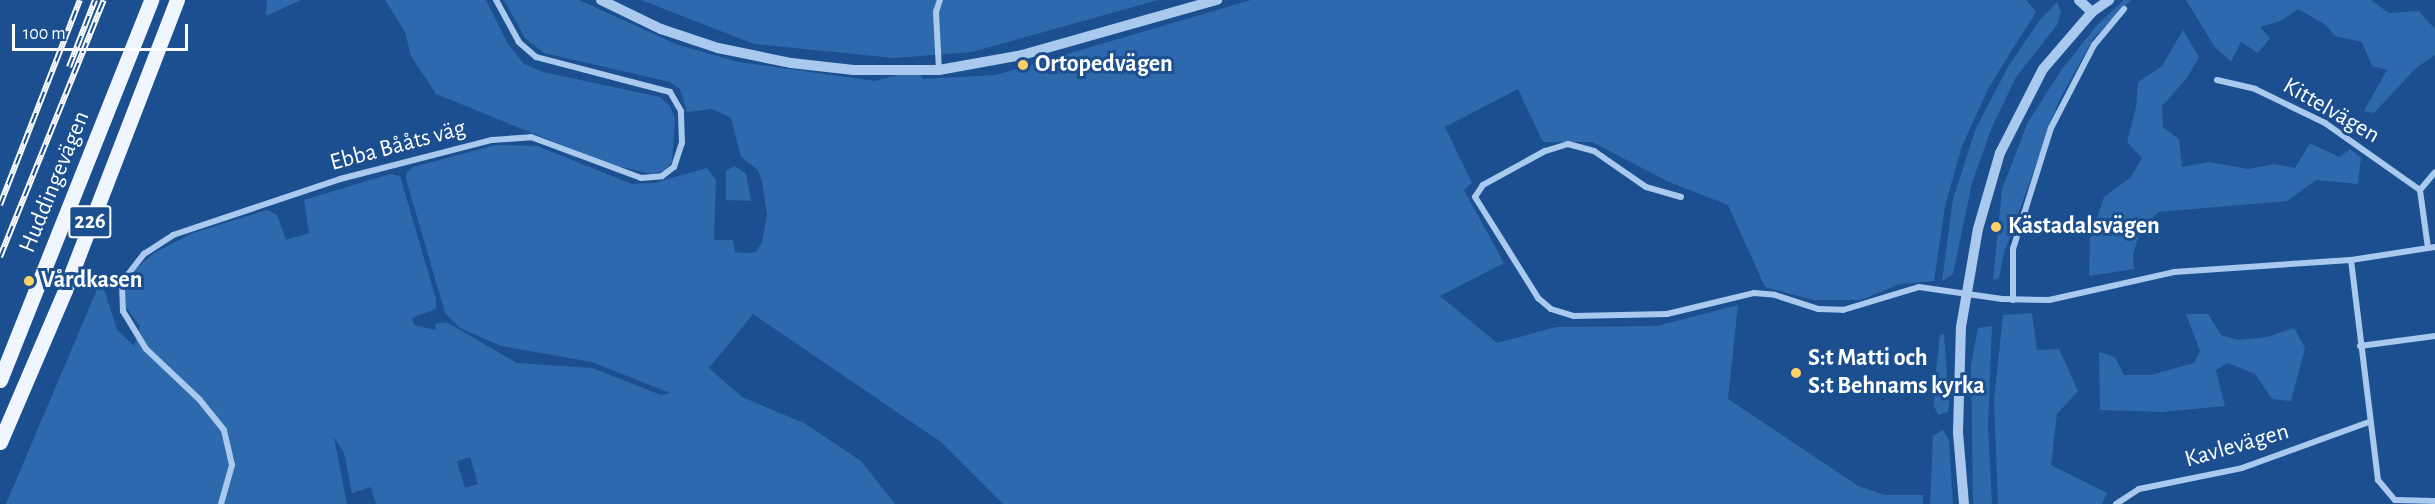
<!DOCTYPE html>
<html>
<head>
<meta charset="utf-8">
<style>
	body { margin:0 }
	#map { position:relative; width:2435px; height:504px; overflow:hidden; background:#1b4f8f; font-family:"Alegreya Sans",sans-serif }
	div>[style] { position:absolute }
	.green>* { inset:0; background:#2e69ad }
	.minor>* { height:6px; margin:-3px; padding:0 3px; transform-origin:3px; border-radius:3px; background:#a9c9ee }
	.tertiary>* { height:10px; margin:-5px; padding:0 5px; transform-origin:5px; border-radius:5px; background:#a9c9ee }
	.primary>* { height:15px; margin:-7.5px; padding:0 7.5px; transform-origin:7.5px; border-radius:7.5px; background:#f0f6ff }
	.rail>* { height:6px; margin-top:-3px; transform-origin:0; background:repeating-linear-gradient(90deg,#1b4f8f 0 11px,#fff 0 22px); box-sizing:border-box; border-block:2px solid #fff }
	.dots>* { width:16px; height:16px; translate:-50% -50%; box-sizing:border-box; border:3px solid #1b4f8f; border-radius:50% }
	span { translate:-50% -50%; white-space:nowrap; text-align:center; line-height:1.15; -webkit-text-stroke:6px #1b4f8f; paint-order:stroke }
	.shield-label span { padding:2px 4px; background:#1b4f8f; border:2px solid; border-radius:4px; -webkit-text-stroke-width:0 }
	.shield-label { font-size:22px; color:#fff; font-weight:700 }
	.poi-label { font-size:24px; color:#fff; font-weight:700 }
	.left { translate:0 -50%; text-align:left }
	.street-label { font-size:24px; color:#fff }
	.scale { position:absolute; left:12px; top:24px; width:176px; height:27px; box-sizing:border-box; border:3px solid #fff; border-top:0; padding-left:8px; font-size:18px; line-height:21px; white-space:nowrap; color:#fff; -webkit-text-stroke:4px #1b4f8f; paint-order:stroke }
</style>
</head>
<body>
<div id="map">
	<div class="green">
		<i style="clip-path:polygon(267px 0,301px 0,266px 16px)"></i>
		<i style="clip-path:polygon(385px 0,486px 0,508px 44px,524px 64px,543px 72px,660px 97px,670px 106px,675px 119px,672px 162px,663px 171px,652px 174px,609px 164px,436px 94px,411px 56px,405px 32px)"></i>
		<i style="clip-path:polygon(evenodd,504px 0,579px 0,678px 45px,739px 62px,875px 81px,916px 70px,923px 79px,996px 75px,1251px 0,2026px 0,2036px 12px,1989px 87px,1962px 146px,1945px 206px,1934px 281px,1900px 284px,1861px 300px,1814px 300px,1765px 287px,1728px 205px,1669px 182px,1592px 142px,1543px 142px,1518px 89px,1445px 127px,1472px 183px,1464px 190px,1504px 263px,1440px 296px,1497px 343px,1556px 327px,1657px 326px,1738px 305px,1728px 399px,1858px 486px,1885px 495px,1923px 495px,1923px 504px,1003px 504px,941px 442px,753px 314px,709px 368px,742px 397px,804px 423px,861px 461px,895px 504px,376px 504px,371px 487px,352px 493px,344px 453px,334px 437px,347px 504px,6px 504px,98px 287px,104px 289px,117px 330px,134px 346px,140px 326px,126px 307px,126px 283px,137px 268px,154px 253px,193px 233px,267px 210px,277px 215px,286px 240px,309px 233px,304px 200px,390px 174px,400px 176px,436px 299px,436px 309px,412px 318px,414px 325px,436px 330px,435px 324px,446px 322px,517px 363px,592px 368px,661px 395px,670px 393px,592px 362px,501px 346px,460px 328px,445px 313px,406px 179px,407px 172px,413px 167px,496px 145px,537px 146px,632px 184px,654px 183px,707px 168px,716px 180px,714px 240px,733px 240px,735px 252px,746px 253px,756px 252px,762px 242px,767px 215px,762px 181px,758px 170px,741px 157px,731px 118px,712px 109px,687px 112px,680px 89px,670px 82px,544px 53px,525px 38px,504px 0,470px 457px,478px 484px,465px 488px,457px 461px,470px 457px)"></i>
		<i style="clip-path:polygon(641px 0,1158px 0,972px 52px,894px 58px,754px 44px)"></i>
		<i style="clip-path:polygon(2124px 0,2131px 0,2093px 39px,2059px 101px,2004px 253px,1999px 278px,1993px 280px,2002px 189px,2028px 122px,2062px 69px,2097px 25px)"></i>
		<i style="clip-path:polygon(2186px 0,2371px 0,2389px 13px,2419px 11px,2435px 29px,2435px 55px,2416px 68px,2374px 113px,2364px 111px,2387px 70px,2372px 66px,2362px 42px,2335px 36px,2326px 25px,2298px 9px,2281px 21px,2260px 27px,2270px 38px,2258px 53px,2241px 42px,2231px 62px,2214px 46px)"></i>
		<i style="clip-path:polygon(2057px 2px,2061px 12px,2057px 25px,2016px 77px,1992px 127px,1972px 183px,1953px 274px,1942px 281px,1953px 199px,1976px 128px,2008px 67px,2039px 21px)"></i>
		<i style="clip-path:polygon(2183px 30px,2199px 57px,2186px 79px,2162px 106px,2163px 127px,2179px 139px,2182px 167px,2209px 162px,2248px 169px,2274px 164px,2295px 168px,2310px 143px,2339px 157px,2350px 149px,2361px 158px,2358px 184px,2316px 180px,2287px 201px,2159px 212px,2141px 228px,2133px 255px,2134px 269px,2089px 276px,2090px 239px,2104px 197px,2131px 177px,2142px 158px,2127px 142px,2136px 107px,2138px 82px,2162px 66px)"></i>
		<i style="clip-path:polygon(734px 166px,746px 174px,751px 201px,726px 200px,726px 171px)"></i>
		<i style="clip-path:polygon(2032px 313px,2037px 350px,2059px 349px,2078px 391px,2057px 414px,2051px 465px,2107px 493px,2102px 504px,1998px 504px,1994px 400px,2003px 315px)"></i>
		<i style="clip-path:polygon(2186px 314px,2208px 314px,2221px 335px,2238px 340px,2267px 337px,2294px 328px,2305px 348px,2291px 401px,2272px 399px,2255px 374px,2228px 363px,2216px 370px,2225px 406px,2162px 412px,2100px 410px,2099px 352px,2115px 357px,2124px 375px,2151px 375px,2194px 363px,2200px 351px)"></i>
		<i style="clip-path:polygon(1992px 326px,1988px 426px,1992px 504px,1973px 504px,1971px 365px,1978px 328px)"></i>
		<i style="clip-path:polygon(1944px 334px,1949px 405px,1948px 412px,1938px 415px,1934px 406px,1936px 371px,1940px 335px)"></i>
		<i style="clip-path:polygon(1943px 430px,1949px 440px,1953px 504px,1930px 504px,1933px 436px)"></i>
	</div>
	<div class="minor">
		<i style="left:939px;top:70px;width:58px;rotate:-93deg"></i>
		<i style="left:936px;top:12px;width:13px;rotate:-72deg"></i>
		<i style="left:2217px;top:80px;width:39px;rotate:13deg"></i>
		<i style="left:2255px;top:89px;width:78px;rotate:25.9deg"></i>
		<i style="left:2325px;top:123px;width:116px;rotate:35.2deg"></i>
		<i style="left:1681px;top:197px;width:36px;rotate:-164deg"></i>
		<i style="left:1646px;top:187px;width:63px;rotate:-145.3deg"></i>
		<i style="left:1594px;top:151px;width:27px;rotate:-165deg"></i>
		<i style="left:1568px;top:144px;width:24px;rotate:163deg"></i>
		<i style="left:1545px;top:151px;width:71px;rotate:151.3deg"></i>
		<i style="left:1483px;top:185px;width:14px;rotate:124deg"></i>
		<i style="left:1475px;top:197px;width:119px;rotate:58deg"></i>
		<i style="left:1538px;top:298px;width:17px;rotate:40deg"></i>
		<i style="left:1551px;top:309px;width:24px;rotate:17deg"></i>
		<i style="left:1574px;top:316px;width:93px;rotate:-1.2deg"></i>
		<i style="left:1667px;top:314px;width:89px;rotate:-13.6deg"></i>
		<i style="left:1754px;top:293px;width:21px;rotate:5deg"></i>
		<i style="left:1775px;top:295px;width:45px;rotate:18deg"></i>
		<i style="left:1818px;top:309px;width:25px;rotate:2deg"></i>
		<i style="left:1843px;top:310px;width:79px;rotate:-16.8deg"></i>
		<i style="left:1919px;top:287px;width:84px;rotate:8.2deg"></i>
		<i style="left:2002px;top:299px;width:47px;rotate:1.2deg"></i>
		<i style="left:2049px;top:300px;width:128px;rotate:-12.6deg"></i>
		<i style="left:2174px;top:272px;width:177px;rotate:-3.9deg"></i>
		<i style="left:2351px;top:260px;width:85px;rotate:-8.8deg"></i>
		<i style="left:2428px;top:248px;width:59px;rotate:-97.9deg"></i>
		<i style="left:2420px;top:190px;width:23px;rotate:-50deg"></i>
		<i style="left:2351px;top:260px;width:222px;rotate:83deg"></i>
		<i style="left:2378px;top:480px;width:26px;rotate:50deg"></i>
		<i style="left:2395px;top:500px;width:40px;rotate:1.4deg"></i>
		<i style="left:2013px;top:300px;width:51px;rotate:-90deg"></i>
		<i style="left:2013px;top:249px;width:127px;rotate:-72.6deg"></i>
		<i style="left:2051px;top:128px;width:93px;rotate:-62.6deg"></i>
		<i style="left:2094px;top:45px;width:47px;rotate:-50.2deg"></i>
		<i style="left:2360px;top:346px;width:76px;rotate:-7.6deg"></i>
		<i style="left:221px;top:504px;width:41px;rotate:-74.2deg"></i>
		<i style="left:232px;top:465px;width:36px;rotate:-103deg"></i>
		<i style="left:224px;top:430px;width:38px;rotate:-129deg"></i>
		<i style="left:200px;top:400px;width:74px;rotate:-136.6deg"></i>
		<i style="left:146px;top:349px;width:44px;rotate:-121.2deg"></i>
		<i style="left:123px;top:311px;width:29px;rotate:-92deg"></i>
		<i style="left:122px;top:282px;width:36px;rotate:-52deg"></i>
		<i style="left:144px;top:254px;width:35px;rotate:-33deg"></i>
		<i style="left:173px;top:235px;width:176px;rotate:-18.5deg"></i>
		<i style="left:340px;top:179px;width:157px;rotate:-14.4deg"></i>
		<i style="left:492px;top:140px;width:39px;rotate:-4deg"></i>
		<i style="left:531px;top:137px;width:117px;rotate:20.4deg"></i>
		<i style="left:641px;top:178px;width:21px;rotate:-5deg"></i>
		<i style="left:662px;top:176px;width:15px;rotate:-37deg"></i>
		<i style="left:674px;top:167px;width:25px;rotate:-72deg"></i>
		<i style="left:682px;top:143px;width:32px;rotate:-92deg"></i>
		<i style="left:681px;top:111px;width:22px;rotate:-120deg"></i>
		<i style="left:670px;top:92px;width:138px;rotate:-165.4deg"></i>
		<i style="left:536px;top:57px;width:23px;rotate:-139deg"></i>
		<i style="left:519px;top:42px;width:48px;rotate:-118.7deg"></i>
		<i style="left:2116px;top:504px;width:27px;rotate:-33deg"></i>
		<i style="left:2139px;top:489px;width:105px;rotate:-11.5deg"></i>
		<i style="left:2242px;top:468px;width:135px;rotate:-19.9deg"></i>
	</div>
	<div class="tertiary">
		<i style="left:601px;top:0;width:67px;rotate:25.8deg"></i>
		<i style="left:661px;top:29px;width:60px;rotate:18.4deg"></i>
		<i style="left:718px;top:48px;width:75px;rotate:11.6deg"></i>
		<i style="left:791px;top:63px;width:63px;rotate:6.3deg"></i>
		<i style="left:854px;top:70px;width:85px"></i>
		<i style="left:939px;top:70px;width:84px;rotate:-10.2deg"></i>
		<i style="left:1022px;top:55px;width:203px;rotate:-15.8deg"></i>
		<i style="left:2079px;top:0;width:18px;rotate:43deg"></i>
		<i style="left:1964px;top:504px;width:72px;rotate:-94.8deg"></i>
		<i style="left:1958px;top:432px;width:105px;rotate:-88.4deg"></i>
		<i style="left:1961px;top:327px;width:99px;rotate:-80.2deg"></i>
		<i style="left:1978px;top:229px;width:79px;rotate:-73.9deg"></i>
		<i style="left:2000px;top:153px;width:94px;rotate:-62.9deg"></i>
		<i style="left:2043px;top:69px;width:75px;rotate:-49.3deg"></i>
		<i style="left:2092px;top:12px;width:21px;rotate:-35deg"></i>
	</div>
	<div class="primary">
		<i style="left:0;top:380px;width:409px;rotate:-68.3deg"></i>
		<i style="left:0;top:442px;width:165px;rotate:-66.8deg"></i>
		<i style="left:65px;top:290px;width:311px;rotate:-68.9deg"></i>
	</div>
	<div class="rail">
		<i style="left:69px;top:67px;width:72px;rotate:-68.8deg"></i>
		<i style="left:0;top:205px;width:220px;rotate:-68.7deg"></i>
		<i style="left:0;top:257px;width:277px;rotate:-68deg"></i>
	</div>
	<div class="dots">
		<i style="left:1023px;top:65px;background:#ffd166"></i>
		<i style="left:1996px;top:227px;background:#ffd166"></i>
		<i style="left:29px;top:281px;background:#ffd166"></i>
		<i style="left:1796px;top:373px;background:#ffd166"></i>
	</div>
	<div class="shield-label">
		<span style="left:90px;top:222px">226</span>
	</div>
	<div class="poi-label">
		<span class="left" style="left:1035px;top:65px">Ortopedvägen</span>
		<span class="left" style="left:2008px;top:227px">Kästadalsvägen</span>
		<span class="left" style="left:41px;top:281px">Vårdkasen</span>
		<span class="left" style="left:1808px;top:373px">S:t Matti och<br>S:t Behnams kyrka</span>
	</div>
	<div class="street-label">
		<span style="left:2331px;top:111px;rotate:30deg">Kittelvägen</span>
		<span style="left:398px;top:146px;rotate:-15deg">Ebba Bååts väg</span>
		<span style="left:55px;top:182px;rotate:-68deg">Huddingevägen</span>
		<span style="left:2237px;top:446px;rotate:-16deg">Kavlevägen</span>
	</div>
	<div class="scale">100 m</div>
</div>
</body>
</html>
